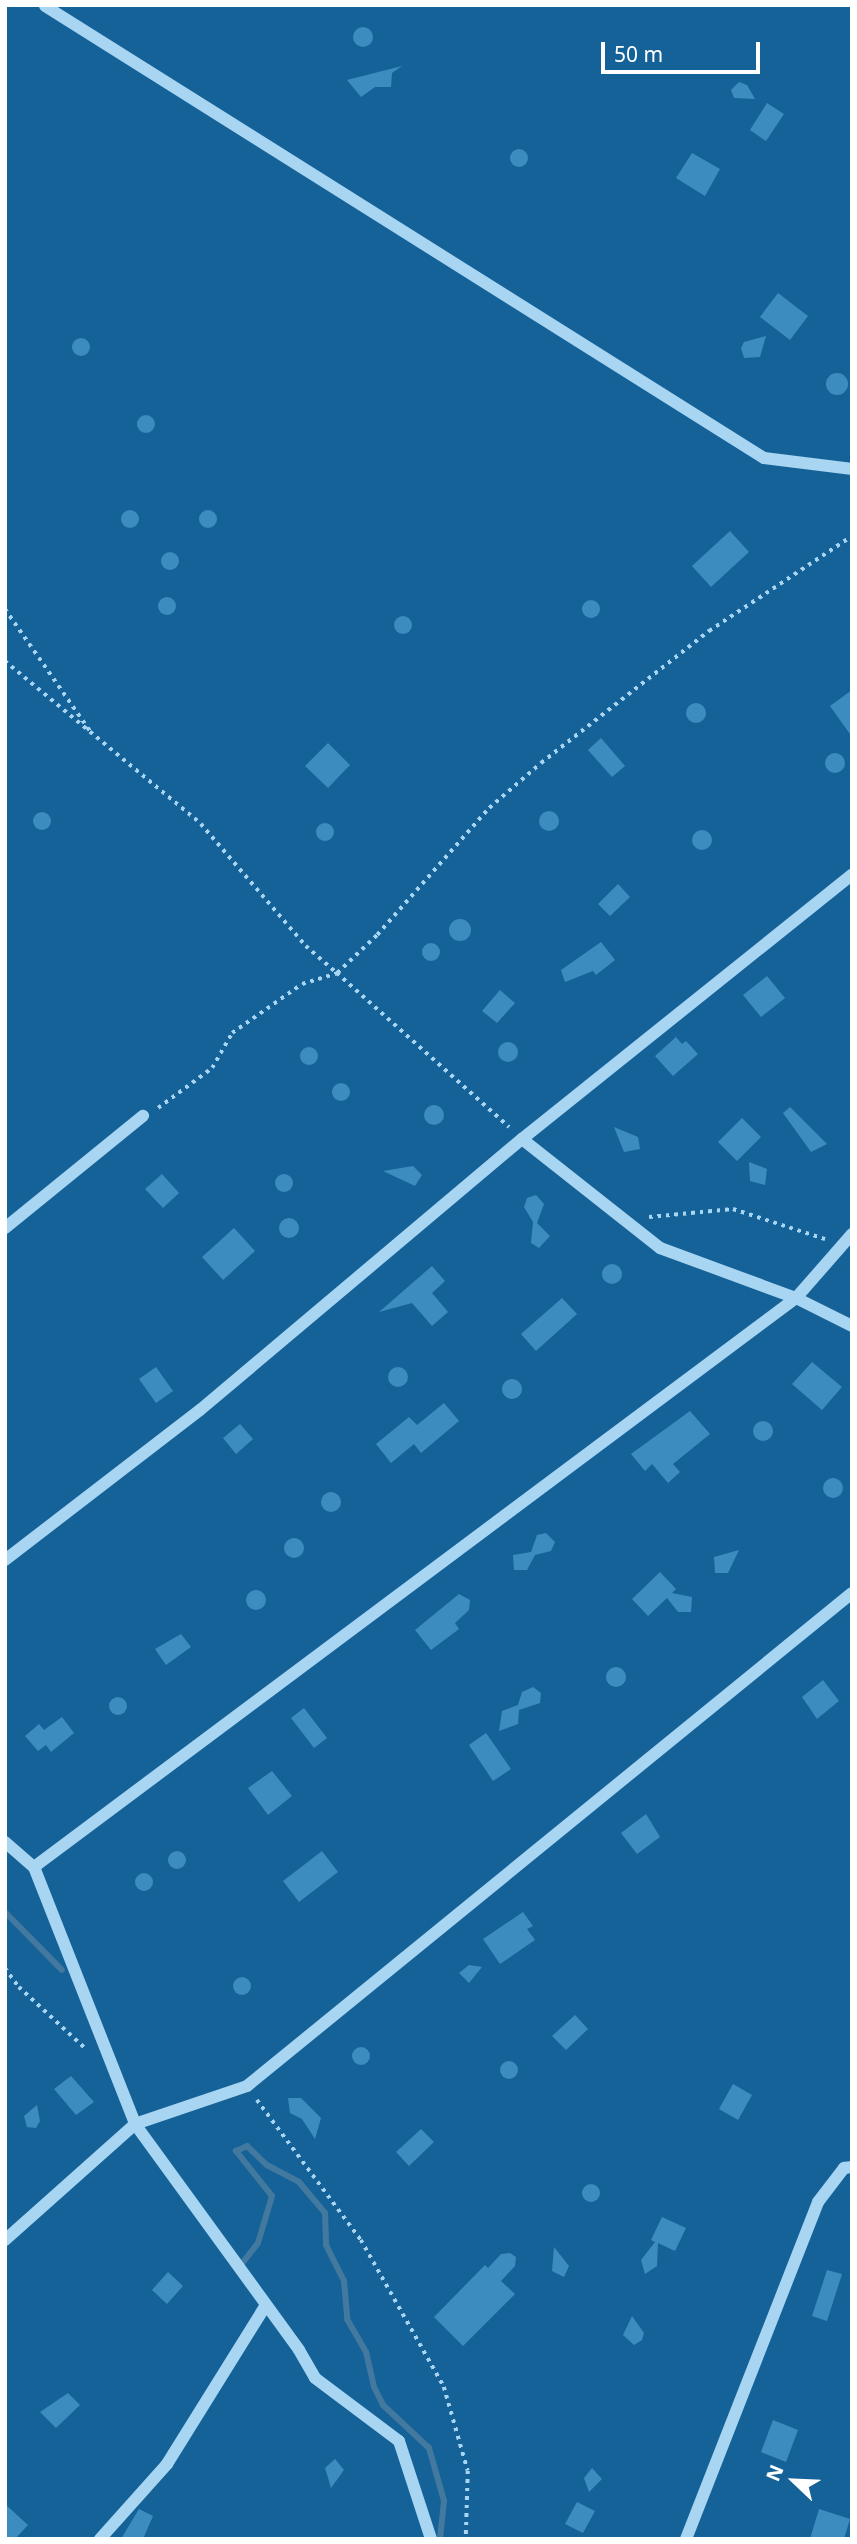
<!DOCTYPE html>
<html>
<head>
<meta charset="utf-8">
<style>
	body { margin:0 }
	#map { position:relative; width:857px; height:2544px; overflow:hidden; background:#156299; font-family:"Noto Sans",sans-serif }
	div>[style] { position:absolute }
	.stream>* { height:6px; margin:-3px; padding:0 3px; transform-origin:3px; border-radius:3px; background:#43799f }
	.building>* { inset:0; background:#3d8cc0 }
	.round { border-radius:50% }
	.path>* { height:3.5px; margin-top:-1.75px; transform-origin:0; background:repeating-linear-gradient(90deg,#a8d5f2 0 3.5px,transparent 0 8.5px) }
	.minor>* { height:12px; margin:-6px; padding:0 6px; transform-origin:6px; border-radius:6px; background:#a8d5f2 }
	span { translate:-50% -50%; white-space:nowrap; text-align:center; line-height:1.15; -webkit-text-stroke:6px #156299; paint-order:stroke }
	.frame { position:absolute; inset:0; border:7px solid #fff; pointer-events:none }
	.north { position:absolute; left:759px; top:2446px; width:70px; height:70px; -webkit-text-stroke:5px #156299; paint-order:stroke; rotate:293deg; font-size:19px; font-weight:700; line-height:28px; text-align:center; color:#fff }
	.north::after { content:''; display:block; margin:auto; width:24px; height:32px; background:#fff; clip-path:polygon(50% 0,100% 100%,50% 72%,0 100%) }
	.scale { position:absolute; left:601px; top:42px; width:159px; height:32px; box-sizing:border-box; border:4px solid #fff; border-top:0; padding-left:9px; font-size:21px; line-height:24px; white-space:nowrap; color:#fff; -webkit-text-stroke:5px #156299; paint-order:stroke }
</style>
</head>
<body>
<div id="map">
	<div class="stream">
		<i style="left:5px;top:1912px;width:81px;rotate:45.5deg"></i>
		<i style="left:240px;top:2266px;width:29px;rotate:-52deg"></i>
		<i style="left:258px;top:2243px;width:49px;rotate:-73.4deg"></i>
		<i style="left:272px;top:2196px;width:58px;rotate:-128.7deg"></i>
		<i style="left:236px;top:2151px;width:12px;rotate:-24deg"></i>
		<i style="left:247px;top:2146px;width:28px;rotate:44deg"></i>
		<i style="left:267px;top:2165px;width:36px;rotate:28deg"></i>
		<i style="left:299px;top:2182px;width:40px;rotate:50deg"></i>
		<i style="left:325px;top:2213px;width:32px;rotate:88deg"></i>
		<i style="left:326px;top:2245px;width:40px;rotate:63.4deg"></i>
		<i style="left:344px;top:2281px;width:38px;rotate:85deg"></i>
		<i style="left:347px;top:2319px;width:38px;rotate:60deg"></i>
		<i style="left:366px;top:2352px;width:36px;rotate:77deg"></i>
		<i style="left:374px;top:2387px;width:20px;rotate:63deg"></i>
		<i style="left:383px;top:2405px;width:63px;rotate:43.1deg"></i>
		<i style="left:429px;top:2448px;width:55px;rotate:74.2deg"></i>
		<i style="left:444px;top:2501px;width:38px;rotate:96deg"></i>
	</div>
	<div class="building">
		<i class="round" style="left:353px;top:27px;width:20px;height:20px"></i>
		<i style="clip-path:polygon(402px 66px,392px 73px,391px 87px,375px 87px,361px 97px,347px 80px)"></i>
		<i style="clip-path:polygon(739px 82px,747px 85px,755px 99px,734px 98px,731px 90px)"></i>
		<i style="clip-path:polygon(767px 103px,784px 114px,766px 141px,750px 130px)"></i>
		<i class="round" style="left:510px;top:149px;width:18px;height:18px"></i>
		<i style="clip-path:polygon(692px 153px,720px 169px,705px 196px,676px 178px)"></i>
		<i style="clip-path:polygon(778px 293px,808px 316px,790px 340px,760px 317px)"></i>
		<i style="clip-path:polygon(766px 336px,760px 357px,744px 358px,741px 348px,744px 342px)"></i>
		<i class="round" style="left:72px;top:338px;width:18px;height:18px"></i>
		<i class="round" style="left:826px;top:373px;width:22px;height:22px"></i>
		<i class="round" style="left:137px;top:415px;width:18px;height:18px"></i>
		<i class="round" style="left:199px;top:510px;width:18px;height:18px"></i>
		<i class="round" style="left:121px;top:510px;width:18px;height:18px"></i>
		<i style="clip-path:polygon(730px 531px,749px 552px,711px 587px,692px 566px)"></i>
		<i class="round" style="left:161px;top:552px;width:18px;height:18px"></i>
		<i class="round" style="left:158px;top:597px;width:18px;height:18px"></i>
		<i class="round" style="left:582px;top:600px;width:18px;height:18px"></i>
		<i class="round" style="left:394px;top:616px;width:18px;height:18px"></i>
		<i style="clip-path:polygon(852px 690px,852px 737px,830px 706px)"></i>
		<i class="round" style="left:686px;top:703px;width:20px;height:20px"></i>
		<i style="clip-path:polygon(601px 738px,625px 766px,612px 777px,588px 750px)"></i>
		<i style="clip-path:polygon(328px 743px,350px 765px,328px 788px,305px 766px)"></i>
		<i class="round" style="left:825px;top:753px;width:20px;height:20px"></i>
		<i class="round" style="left:539px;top:811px;width:20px;height:20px"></i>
		<i class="round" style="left:33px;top:812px;width:18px;height:18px"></i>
		<i class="round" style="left:316px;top:823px;width:18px;height:18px"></i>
		<i class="round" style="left:692px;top:830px;width:20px;height:20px"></i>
		<i style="clip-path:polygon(618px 884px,630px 897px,610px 916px,598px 904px)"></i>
		<i class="round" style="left:449px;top:919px;width:22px;height:22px"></i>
		<i style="clip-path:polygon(601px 942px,615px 960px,596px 975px,593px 971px,565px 982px,561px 970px)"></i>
		<i class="round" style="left:422px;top:943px;width:18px;height:18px"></i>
		<i style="clip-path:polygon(767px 976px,785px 998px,761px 1017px,743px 995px)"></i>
		<i style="clip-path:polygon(500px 990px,515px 1003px,497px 1023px,482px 1011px)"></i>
		<i style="clip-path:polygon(676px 1037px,682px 1044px,686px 1041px,698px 1054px,673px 1076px,655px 1056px)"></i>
		<i class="round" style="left:498px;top:1042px;width:20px;height:20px"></i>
		<i class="round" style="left:300px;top:1047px;width:18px;height:18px"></i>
		<i class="round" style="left:332px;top:1083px;width:18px;height:18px"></i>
		<i class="round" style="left:424px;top:1105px;width:20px;height:20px"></i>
		<i style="clip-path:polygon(790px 1107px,827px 1144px,811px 1152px,783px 1113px)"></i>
		<i style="clip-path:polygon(742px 1118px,761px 1137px,737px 1161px,718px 1142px)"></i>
		<i style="clip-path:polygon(614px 1127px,638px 1137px,640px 1149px,624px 1152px)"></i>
		<i style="clip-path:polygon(749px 1162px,767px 1169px,765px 1185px,750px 1181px)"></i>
		<i style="clip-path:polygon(413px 1166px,422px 1175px,415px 1186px,383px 1171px)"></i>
		<i class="round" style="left:275px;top:1174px;width:18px;height:18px"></i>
		<i style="clip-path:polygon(162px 1174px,179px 1193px,163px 1208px,145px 1189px)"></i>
		<i style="clip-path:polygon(536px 1195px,544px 1204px,537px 1223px,550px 1236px,539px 1248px,531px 1243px,533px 1222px,524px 1207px,527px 1198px)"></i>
		<i class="round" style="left:279px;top:1218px;width:20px;height:20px"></i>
		<i style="clip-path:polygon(234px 1228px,255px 1251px,223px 1280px,202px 1257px)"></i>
		<i class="round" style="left:602px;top:1264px;width:20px;height:20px"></i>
		<i style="clip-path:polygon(432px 1266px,445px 1281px,432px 1293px,448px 1312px,432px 1326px,412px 1303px,379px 1312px)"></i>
		<i style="clip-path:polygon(562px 1298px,577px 1314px,536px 1351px,521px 1334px)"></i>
		<i style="clip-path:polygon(812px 1362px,842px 1387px,822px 1410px,792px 1384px)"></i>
		<i class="round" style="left:388px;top:1367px;width:20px;height:20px"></i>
		<i style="clip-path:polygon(156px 1367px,173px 1391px,156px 1403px,139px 1379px)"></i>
		<i class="round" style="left:502px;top:1379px;width:20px;height:20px"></i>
		<i style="clip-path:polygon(444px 1403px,459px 1421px,421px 1453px,414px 1444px,391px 1463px,376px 1444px,409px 1417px,417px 1425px)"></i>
		<i style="clip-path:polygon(690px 1411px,710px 1434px,673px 1464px,680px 1472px,668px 1483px,652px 1464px,645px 1471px,631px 1454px)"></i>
		<i class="round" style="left:753px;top:1421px;width:20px;height:20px"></i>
		<i style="clip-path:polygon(240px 1424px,253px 1439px,236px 1454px,223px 1438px)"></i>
		<i class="round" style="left:823px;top:1478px;width:20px;height:20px"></i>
		<i class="round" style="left:321px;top:1492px;width:20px;height:20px"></i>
		<i style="clip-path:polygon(546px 1533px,555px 1542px,551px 1551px,535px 1555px,527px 1570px,514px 1570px,513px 1555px,531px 1552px,537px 1535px)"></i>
		<i class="round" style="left:284px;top:1538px;width:20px;height:20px"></i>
		<i style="clip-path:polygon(739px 1550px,728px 1573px,715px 1573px,714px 1557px)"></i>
		<i style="clip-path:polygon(660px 1572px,676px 1589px,672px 1593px,692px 1597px,691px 1612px,678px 1612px,667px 1598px,648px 1616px,632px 1599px)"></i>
		<i class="round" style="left:246px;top:1590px;width:20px;height:20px"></i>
		<i style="clip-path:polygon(459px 1594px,470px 1600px,469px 1610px,455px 1623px,459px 1629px,431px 1650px,415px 1630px)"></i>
		<i style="clip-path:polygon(181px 1634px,191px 1647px,166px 1665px,155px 1649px)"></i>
		<i class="round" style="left:606px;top:1667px;width:20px;height:20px"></i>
		<i style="clip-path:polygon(823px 1680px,839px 1701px,817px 1719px,802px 1697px)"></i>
		<i style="clip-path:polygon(533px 1687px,541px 1693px,540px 1703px,519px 1710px,518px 1724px,499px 1731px,502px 1711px,518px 1705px,522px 1692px)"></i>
		<i class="round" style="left:109px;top:1697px;width:18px;height:18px"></i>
		<i style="clip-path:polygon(304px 1708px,327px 1738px,314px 1748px,291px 1718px)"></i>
		<i style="clip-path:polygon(62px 1717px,74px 1733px,51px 1752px,46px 1745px,38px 1751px,25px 1736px,39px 1724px,44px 1730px)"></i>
		<i style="clip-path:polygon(486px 1733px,511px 1769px,493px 1781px,469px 1745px)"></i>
		<i style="clip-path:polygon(272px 1771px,292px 1796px,268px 1815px,248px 1788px)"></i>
		<i style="clip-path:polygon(646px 1814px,660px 1837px,637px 1854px,621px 1833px)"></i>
		<i class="round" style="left:168px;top:1851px;width:18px;height:18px"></i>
		<i style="clip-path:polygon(322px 1851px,338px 1872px,299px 1902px,283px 1881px)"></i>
		<i class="round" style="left:135px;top:1873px;width:18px;height:18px"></i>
		<i style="clip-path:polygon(523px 1912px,533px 1926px,527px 1929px,535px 1940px,500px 1964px,483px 1939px)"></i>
		<i style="clip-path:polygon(469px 1965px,482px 1967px,469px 1983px,459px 1973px)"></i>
		<i class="round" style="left:233px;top:1977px;width:18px;height:18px"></i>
		<i style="clip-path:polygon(575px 2015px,588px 2029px,566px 2050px,552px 2036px)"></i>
		<i class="round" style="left:352px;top:2047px;width:18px;height:18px"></i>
		<i class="round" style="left:500px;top:2061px;width:18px;height:18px"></i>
		<i style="clip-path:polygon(71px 2076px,94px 2102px,76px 2115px,54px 2089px)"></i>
		<i style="clip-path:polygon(733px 2084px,752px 2095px,738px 2120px,719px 2109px)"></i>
		<i style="clip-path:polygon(288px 2098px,301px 2098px,321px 2118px,315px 2139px,302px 2119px,290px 2113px)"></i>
		<i style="clip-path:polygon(37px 2105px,40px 2121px,36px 2128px,27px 2127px,24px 2116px)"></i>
		<i style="clip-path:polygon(421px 2129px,434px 2142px,409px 2166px,396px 2152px)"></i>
		<i class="round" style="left:582px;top:2184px;width:18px;height:18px"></i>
		<i style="clip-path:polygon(662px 2217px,686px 2228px,675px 2251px,658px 2243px,657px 2266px,645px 2274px,641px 2260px,655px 2242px,651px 2240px)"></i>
		<i style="clip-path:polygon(554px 2247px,569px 2266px,564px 2277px,552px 2271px)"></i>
		<i style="clip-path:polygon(510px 2253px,516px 2257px,515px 2266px,501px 2281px,515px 2294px,463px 2346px,434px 2317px,485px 2265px,488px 2268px,501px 2254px)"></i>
		<i style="clip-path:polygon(827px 2270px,842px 2274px,827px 2321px,812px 2316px)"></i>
		<i style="clip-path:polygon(168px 2272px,183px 2286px,167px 2304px,152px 2290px)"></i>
		<i style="clip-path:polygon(632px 2316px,644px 2333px,642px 2340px,634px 2345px,623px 2335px)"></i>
		<i style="clip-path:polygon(68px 2393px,80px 2405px,56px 2428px,40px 2412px)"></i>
		<i style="clip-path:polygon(773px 2420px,798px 2430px,786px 2462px,761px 2452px)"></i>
		<i style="clip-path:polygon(335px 2459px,344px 2470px,331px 2488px,325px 2468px)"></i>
		<i style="clip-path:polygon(592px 2468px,602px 2479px,589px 2492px,584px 2478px)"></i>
		<i style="clip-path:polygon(577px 2502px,595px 2511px,583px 2533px,565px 2524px)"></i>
		<i style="clip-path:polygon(5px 2504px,28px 2525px,15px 2539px,5px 2539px)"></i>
		<i style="clip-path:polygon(139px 2509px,153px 2516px,143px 2539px,121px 2539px)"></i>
		<i style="clip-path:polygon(819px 2509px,850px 2519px,844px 2539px,810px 2539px)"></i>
	</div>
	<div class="path">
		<i style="left:5px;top:609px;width:149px;rotate:55.1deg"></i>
		<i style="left:5px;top:661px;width:255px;rotate:39.7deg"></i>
		<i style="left:201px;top:824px;width:161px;rotate:49.3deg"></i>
		<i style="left:306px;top:946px;width:41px;rotate:41.1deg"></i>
		<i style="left:337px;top:973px;width:55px;rotate:-43.5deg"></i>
		<i style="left:377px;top:935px;width:169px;rotate:-48.6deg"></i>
		<i style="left:489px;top:808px;width:69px;rotate:-40.9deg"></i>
		<i style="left:541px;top:763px;width:214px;rotate:-38.2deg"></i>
		<i style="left:709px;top:631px;width:172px;rotate:-33.6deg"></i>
		<i style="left:158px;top:1108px;width:67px;rotate:-36.5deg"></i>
		<i style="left:212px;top:1068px;width:40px;rotate:-60.3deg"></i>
		<i style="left:232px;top:1033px;width:85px;rotate:-35deg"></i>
		<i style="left:302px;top:984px;width:37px;rotate:-17deg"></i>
		<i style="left:337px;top:973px;width:231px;rotate:41.8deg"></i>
		<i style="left:649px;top:1217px;width:84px;rotate:-5.4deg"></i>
		<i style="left:733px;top:1209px;width:97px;rotate:18.1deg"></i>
		<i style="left:5px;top:1968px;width:24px;rotate:54deg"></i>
		<i style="left:19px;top:1987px;width:91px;rotate:42.8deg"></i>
		<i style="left:257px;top:2100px;width:174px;rotate:53.4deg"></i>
		<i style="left:361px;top:2240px;width:169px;rotate:60.5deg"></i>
		<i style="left:444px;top:2387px;width:87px;rotate:74.1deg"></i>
		<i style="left:468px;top:2471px;width:68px;rotate:91.7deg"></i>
	</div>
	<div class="minor">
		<i style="left:45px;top:6px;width:849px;rotate:32.16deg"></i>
		<i style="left:764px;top:458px;width:89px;rotate:7.1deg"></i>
		<i style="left:522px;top:1139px;width:176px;rotate:38.3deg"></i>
		<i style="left:660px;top:1248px;width:145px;rotate:20.2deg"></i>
		<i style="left:796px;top:1298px;width:85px;rotate:-48.8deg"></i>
		<i style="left:5px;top:1228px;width:178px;rotate:-39.1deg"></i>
		<i style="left:5px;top:1560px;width:246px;rotate:-37.6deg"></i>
		<i style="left:200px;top:1410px;width:421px;rotate:-40.1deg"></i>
		<i style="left:522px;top:1139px;width:423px;rotate:-38.7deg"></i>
		<i style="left:5px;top:1842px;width:38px;rotate:41deg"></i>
		<i style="left:34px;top:1867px;width:276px;rotate:68.5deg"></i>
		<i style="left:135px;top:2124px;width:279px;rotate:54deg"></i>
		<i style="left:299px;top:2350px;width:32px;rotate:60deg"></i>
		<i style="left:315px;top:2378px;width:105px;rotate:36.9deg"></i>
		<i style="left:399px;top:2441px;width:103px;rotate:71.9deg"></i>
		<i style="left:34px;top:1867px;width:951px;rotate:-36.75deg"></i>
		<i style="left:796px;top:1298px;width:63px;rotate:26.6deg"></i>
		<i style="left:5px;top:2240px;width:174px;rotate:-41.7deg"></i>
		<i style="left:135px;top:2124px;width:118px;rotate:-18.7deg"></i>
		<i style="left:247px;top:2086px;width:780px;rotate:-39.18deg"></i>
		<i style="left:100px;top:2539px;width:101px;rotate:-48.2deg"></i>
		<i style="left:167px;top:2464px;width:187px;rotate:-58.1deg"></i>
		<i style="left:686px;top:2539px;width:362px;rotate:-68.6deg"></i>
		<i style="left:818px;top:2202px;width:43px;rotate:-52.6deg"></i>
		<i style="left:844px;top:2168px;width:8px;rotate:-7deg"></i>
	</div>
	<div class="frame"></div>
	<div class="north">N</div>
	<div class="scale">50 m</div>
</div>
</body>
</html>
